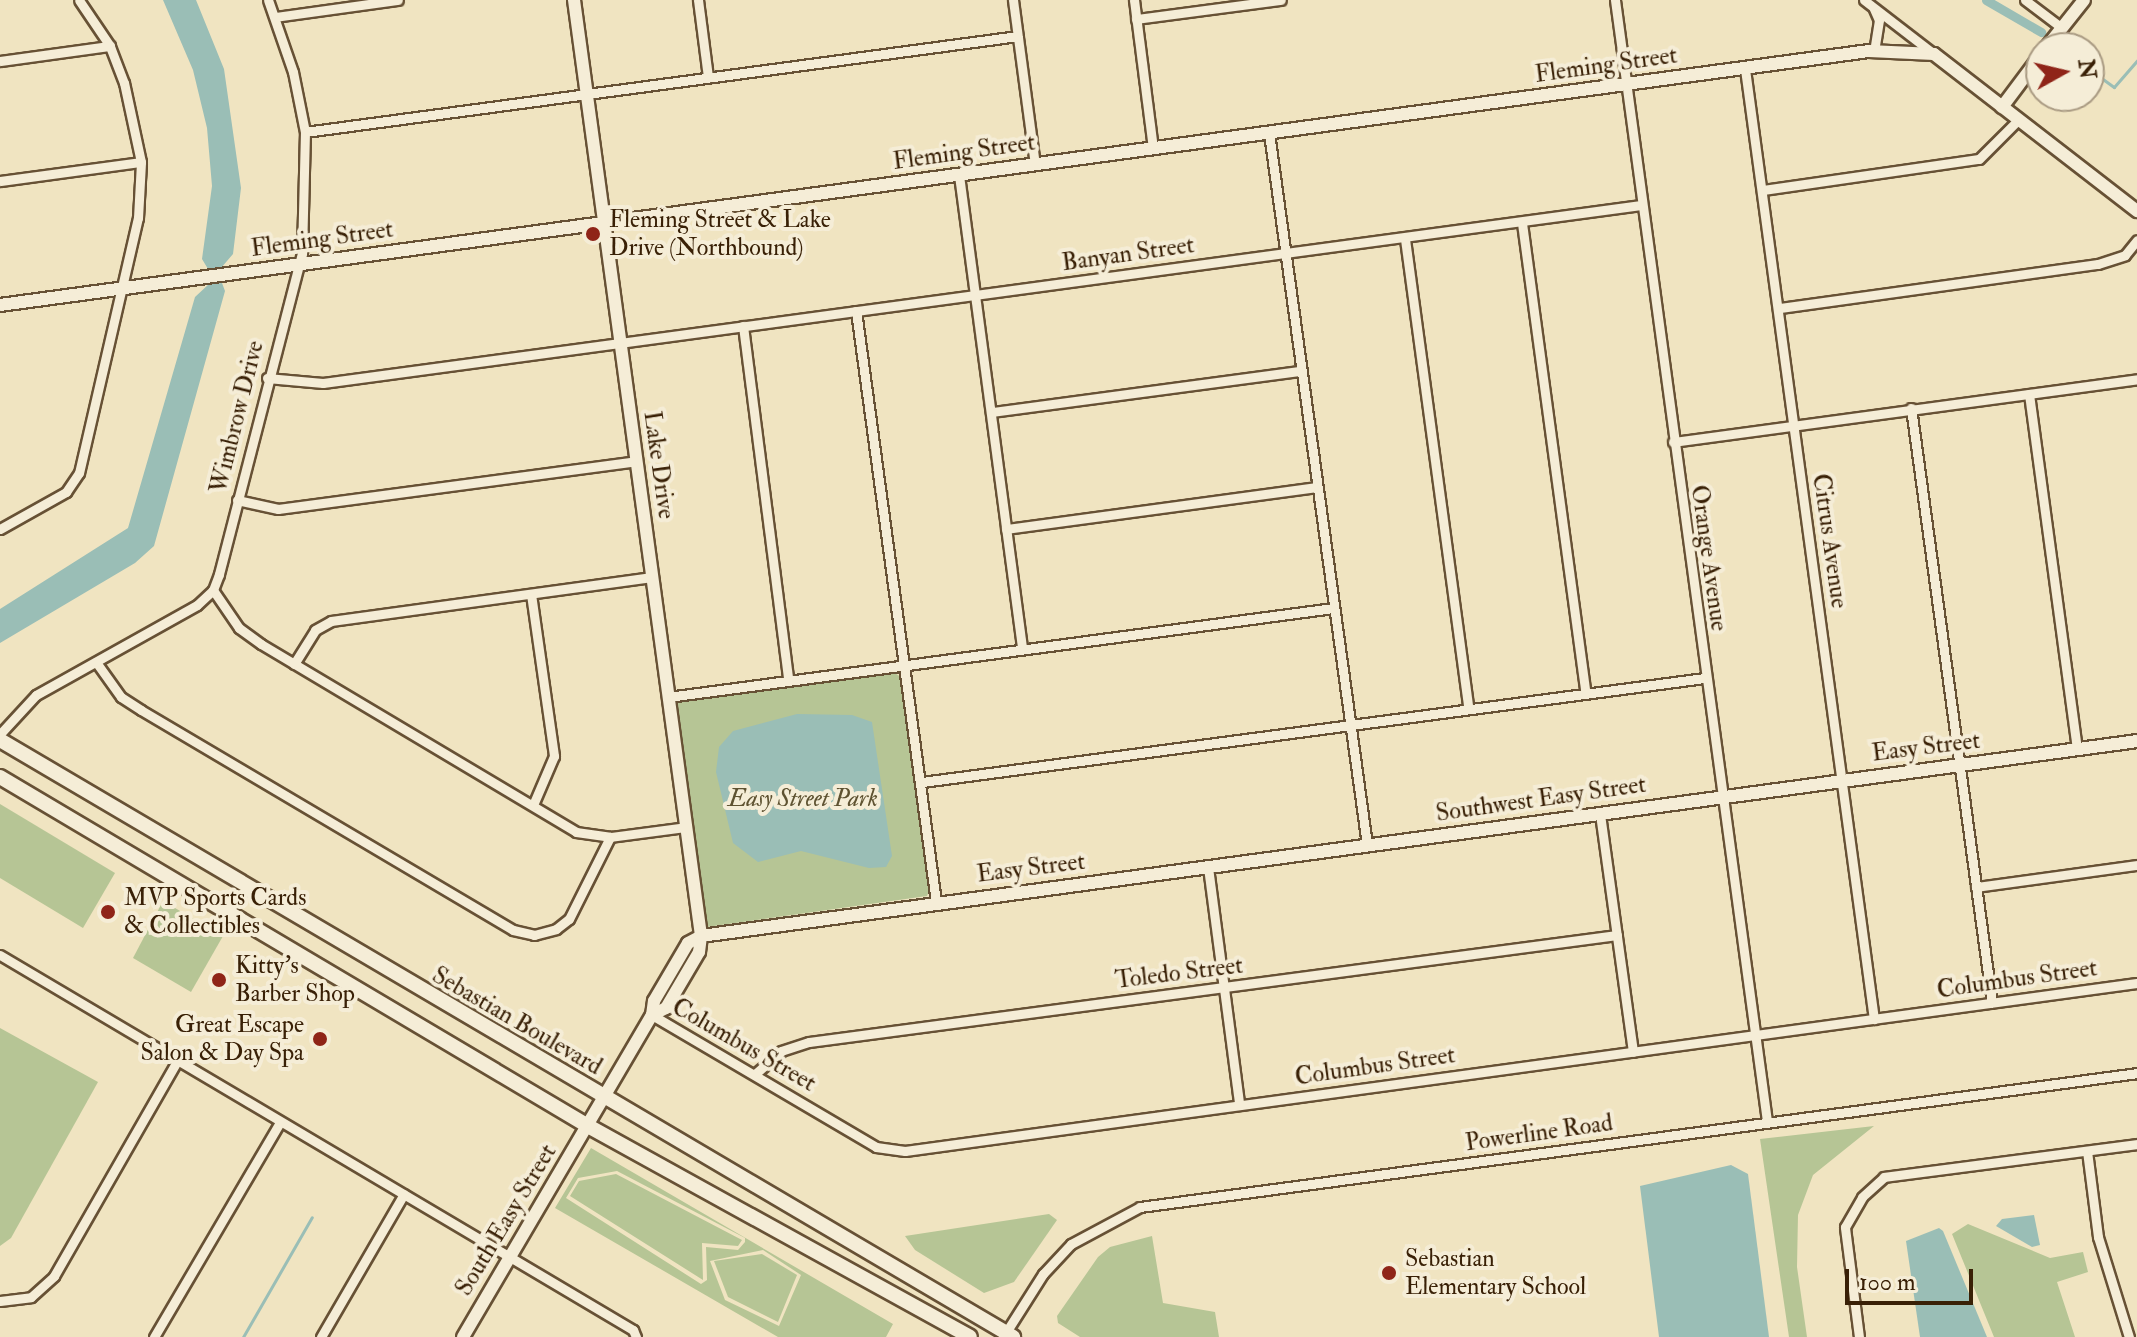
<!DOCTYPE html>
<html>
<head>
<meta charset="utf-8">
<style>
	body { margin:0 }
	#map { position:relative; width:2137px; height:1337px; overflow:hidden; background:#f0e4c1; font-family:"IM FELL Double Pica",serif }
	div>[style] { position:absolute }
	.green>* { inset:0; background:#b6c595 }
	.water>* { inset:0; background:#9abeb6 }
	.stream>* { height:3px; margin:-1.5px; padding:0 1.5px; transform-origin:1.5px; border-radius:1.5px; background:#9abeb6 }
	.canal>* { height:9px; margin:-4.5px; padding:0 4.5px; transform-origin:4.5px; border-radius:4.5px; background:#9abeb6 }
	.roads { filter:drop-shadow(2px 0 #675135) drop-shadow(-2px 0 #675135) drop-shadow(0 2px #675135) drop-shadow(0 -2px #675135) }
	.minor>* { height:9px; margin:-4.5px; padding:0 4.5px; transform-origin:4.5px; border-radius:4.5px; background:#f5edd7 }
	.tertiary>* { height:12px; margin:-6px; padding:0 6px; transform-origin:6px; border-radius:6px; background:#f5edd7 }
	.secondary>* { height:14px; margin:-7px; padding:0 7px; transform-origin:7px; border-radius:7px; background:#f5edd7 }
	.dots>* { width:22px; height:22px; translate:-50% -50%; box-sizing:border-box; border:4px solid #f5edd7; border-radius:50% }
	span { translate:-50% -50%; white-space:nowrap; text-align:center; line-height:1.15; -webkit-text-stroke:8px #f5edd7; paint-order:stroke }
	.street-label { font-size:24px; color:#392006 }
	.poi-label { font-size:24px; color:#392006 }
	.left { translate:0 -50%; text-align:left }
	.right { translate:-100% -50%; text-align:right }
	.park-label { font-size:24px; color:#5e5231; font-style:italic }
	.north { position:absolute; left:2025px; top:32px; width:80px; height:80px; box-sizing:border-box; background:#f5edd7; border:2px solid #aa9b83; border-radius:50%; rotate:82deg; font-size:22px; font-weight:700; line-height:32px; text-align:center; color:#392006 }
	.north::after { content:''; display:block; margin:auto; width:28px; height:36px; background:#8f2418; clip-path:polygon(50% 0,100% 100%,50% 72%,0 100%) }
	.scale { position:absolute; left:1845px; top:1269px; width:128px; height:36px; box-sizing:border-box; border:4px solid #392006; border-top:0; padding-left:10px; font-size:24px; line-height:28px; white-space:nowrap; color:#392006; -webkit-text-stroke:6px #f5edd7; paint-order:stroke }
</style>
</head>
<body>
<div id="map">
	<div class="green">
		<i style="clip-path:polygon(890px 670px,904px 679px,931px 886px,927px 896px,707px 927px,676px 704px,686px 698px)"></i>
		<i style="clip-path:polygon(0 804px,115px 873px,83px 928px,0 878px)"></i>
		<i style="clip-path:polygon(163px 901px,223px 936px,191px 992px,133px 958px)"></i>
		<i style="clip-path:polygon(0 1028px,98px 1082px,11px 1238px,0 1246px)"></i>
		<i style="clip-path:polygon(1874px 1126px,1813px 1175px,1798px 1215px,1797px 1267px,1807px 1337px,1789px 1337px,1760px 1139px)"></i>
		<i style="clip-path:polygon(evenodd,591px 1148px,893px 1324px,886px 1337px,778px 1337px,555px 1208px,591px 1148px,617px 1171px,745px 1238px,745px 1242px,738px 1250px,706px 1247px,707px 1280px,701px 1284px,566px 1198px,578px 1178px,617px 1171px,591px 1148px,763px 1250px,801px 1275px,779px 1326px,725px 1300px,710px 1261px,763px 1250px)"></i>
		<i style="clip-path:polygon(616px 1174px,742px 1240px,738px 1246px,702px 1243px,703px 1280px,570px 1196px,579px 1181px)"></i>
		<i style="clip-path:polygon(1049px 1214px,1057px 1220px,1014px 1282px,984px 1293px,915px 1250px,905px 1236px)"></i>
		<i style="clip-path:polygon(1968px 1224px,2050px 1258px,2083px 1252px,2088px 1272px,2057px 1282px,2075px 1337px,1994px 1337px,1952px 1234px)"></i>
		<i style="clip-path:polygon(1152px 1236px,1163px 1303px,1215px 1312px,1219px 1337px,1080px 1337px,1058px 1323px,1057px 1316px,1098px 1257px,1110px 1247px)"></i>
		<i style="clip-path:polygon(762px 1254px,797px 1275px,778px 1322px,728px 1297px,714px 1261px)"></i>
	</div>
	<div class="water">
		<i style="clip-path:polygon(163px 0,196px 0,224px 69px,241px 188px,233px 254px,221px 268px,208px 269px,202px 259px,212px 186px,207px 128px,193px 70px)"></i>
		<i style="clip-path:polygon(222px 283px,225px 291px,154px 546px,135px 563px,0 643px,0 609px,128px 528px,195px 297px,209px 284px)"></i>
		<i style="clip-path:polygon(797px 714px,852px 715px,872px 722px,892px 856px,886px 867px,869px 868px,801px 851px,758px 862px,733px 843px,716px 772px,719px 747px,733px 731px)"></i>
		<i style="clip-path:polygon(1731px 1165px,1748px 1174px,1769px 1337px,1659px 1337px,1640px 1186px)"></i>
		<i style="clip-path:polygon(2034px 1215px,2040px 1245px,2032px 1247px,1996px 1226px,2002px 1219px)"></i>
		<i style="clip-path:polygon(1939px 1228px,1943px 1231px,1987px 1337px,1920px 1337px,1906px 1241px)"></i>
	</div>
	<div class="stream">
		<i style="left:2089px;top:69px;width:31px;rotate:36deg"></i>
		<i style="left:2114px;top:87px;width:35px;rotate:-49deg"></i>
		<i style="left:243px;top:1337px;width:138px;rotate:-60.1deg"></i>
	</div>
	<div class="canal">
		<i style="left:1986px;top:0;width:64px;rotate:30.2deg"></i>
	</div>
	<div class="roads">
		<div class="minor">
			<i style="left:698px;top:0;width:78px;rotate:82.6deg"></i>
			<i style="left:1013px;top:0;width:166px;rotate:82.4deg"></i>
			<i style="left:1134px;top:0;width:149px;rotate:82.7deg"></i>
			<i style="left:1615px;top:0;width:1131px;rotate:82.28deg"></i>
			<i style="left:1864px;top:0;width:88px;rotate:37.6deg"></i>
			<i style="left:2025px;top:0;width:46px;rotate:37.1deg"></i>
			<i style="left:1874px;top:9px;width:12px;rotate:66deg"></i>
			<i style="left:1879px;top:20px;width:31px;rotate:99deg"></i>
			<i style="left:275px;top:17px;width:124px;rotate:-7.9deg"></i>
			<i style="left:1136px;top:19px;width:146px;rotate:-7.5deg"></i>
			<i style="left:0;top:61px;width:111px;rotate:-7.8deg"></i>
			<i style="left:1745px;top:69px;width:959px;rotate:82.27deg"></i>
			<i style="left:305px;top:132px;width:719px;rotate:-7.67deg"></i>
			<i style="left:1269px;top:133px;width:719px;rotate:82.16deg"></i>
			<i style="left:959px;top:175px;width:477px;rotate:82.4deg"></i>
			<i style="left:0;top:181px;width:142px;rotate:-7.7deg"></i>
			<i style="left:1763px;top:190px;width:218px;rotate:-8.2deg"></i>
			<i style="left:1979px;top:159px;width:55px;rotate:-45deg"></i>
			<i style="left:1522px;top:223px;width:472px;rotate:82.3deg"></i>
			<i style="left:1405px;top:239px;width:472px;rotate:82.3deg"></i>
			<i style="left:1780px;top:308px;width:321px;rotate:-7.9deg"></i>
			<i style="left:2098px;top:264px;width:28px;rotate:-18deg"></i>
			<i style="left:2125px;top:255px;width:19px;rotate:-51deg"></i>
			<i style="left:856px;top:311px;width:596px;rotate:82.29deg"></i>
			<i style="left:743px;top:326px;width:356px;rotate:82.7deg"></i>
			<i style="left:267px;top:378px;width:56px;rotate:5.1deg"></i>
			<i style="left:323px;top:383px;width:1330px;rotate:-7.69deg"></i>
			<i style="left:2029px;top:394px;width:359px;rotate:82.3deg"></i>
			<i style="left:1911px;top:408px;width:600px;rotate:82.25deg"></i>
			<i style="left:992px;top:412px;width:311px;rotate:-7.6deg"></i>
			<i style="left:1673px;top:442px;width:468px;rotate:-7.7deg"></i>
			<i style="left:237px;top:500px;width:42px;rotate:12.4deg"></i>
			<i style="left:278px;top:509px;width:361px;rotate:-7.6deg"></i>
			<i style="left:0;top:529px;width:76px;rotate:-29.3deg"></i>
			<i style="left:66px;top:492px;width:23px;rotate:-56deg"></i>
			<i style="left:79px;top:473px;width:262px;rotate:-77deg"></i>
			<i style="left:138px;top:218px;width:56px;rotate:-86.9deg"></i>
			<i style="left:141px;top:162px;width:81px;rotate:-102.1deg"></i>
			<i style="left:124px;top:83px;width:40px;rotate:-111deg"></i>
			<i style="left:110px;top:46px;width:55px;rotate:-124deg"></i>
			<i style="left:1006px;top:529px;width:313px;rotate:-7.7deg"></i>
			<i style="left:213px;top:590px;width:46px;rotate:55.6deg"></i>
			<i style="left:239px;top:628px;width:27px;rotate:36deg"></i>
			<i style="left:261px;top:644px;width:367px;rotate:30.8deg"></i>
			<i style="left:576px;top:832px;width:34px;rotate:8deg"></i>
			<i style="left:610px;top:837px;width:77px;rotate:-7.5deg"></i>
			<i style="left:531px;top:594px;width:164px;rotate:81.9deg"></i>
			<i style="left:554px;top:756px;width:53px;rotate:113.2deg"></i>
			<i style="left:96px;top:662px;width:43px;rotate:54.5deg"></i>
			<i style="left:121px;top:697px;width:24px;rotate:33deg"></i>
			<i style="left:141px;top:710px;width:432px;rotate:30.6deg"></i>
			<i style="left:513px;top:930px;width:22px;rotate:13deg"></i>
			<i style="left:534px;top:935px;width:23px;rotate:-15deg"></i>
			<i style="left:556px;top:929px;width:16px;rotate:-38deg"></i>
			<i style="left:569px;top:919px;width:92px;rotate:-63.4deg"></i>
			<i style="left:294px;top:664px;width:40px;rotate:-58deg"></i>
			<i style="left:315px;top:630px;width:18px;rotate:-29deg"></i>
			<i style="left:331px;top:621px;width:324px;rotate:-7.8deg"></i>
			<i style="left:668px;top:697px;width:671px;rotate:-7.62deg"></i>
			<i style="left:0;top:734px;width:53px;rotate:-47.3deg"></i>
			<i style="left:36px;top:695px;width:184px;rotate:-29.2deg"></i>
			<i style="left:197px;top:605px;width:22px;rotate:-43deg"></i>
			<i style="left:213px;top:590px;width:17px;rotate:-69deg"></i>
			<i style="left:219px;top:574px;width:331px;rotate:-75.5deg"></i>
			<i style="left:302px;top:254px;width:122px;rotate:-88.6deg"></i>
			<i style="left:305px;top:132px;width:61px;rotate:-101.3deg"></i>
			<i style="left:293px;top:72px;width:76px;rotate:-109.1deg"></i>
			<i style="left:922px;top:782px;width:790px;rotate:-7.57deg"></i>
			<i style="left:1600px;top:814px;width:240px;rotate:82.1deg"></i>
			<i style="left:1208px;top:867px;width:239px;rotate:82.5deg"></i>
			<i style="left:1976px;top:887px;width:162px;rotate:-7.8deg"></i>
			<i style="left:0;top:955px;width:736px;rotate:30.64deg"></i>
			<i style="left:633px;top:1330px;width:8px;rotate:67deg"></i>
			<i style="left:652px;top:1015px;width:260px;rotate:30.5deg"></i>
			<i style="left:876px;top:1147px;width:29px;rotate:8deg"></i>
			<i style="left:905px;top:1151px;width:1243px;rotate:-7.77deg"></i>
			<i style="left:755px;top:1074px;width:35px;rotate:-41deg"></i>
			<i style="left:781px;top:1051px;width:29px;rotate:-18deg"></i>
			<i style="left:809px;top:1042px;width:815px;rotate:-7.54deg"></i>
			<i style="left:2087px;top:1151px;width:87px;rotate:82.7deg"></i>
			<i style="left:2098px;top:1237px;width:105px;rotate:72.8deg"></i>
			<i style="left:0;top:1301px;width:31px;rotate:-7deg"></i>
			<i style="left:31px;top:1297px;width:31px;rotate:-42deg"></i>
			<i style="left:54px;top:1276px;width:248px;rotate:-60.2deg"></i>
			<i style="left:154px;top:1337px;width:249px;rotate:-59.6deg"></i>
			<i style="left:321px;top:1337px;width:165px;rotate:-59.9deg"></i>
			<i style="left:1003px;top:1337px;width:75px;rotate:-57.6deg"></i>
			<i style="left:1043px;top:1274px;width:41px;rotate:-47deg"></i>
			<i style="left:1071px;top:1244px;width:78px;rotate:-28.2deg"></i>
			<i style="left:1140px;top:1207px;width:1006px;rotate:-7.65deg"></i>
			<i style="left:1859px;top:1337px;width:111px;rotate:-97.3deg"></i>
			<i style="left:1845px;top:1227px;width:34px;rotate:-60deg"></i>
			<i style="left:1862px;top:1197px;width:30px;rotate:-42deg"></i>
			<i style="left:1884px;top:1177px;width:255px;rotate:-7.4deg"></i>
		</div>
		<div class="tertiary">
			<i style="left:574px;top:0;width:945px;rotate:82.27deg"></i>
			<i style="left:701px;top:936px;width:16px;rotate:97deg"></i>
			<i style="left:699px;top:952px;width:65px;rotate:120.5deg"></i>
			<i style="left:666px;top:1008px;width:16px;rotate:153deg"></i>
			<i style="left:2046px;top:48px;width:61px;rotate:-51.6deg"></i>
			<i style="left:2002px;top:107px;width:65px;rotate:-53.1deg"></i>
			<i style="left:0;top:305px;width:1886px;rotate:-7.74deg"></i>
			<i style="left:1869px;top:51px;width:65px;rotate:2.6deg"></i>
			<i style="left:1934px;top:54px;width:257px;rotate:37.7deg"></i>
			<i style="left:463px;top:1337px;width:373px;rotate:-59.6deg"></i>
			<i style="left:652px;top:1015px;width:14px;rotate:-82deg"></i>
			<i style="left:654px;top:1001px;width:67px;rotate:-59.6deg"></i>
			<i style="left:688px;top:943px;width:15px;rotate:-28deg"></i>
			<i style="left:701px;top:936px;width:1449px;rotate:-7.73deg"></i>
		</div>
		<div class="secondary">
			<i style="left:0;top:740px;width:1176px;rotate:30.51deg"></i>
			<i style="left:0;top:777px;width:684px;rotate:30.69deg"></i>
			<i style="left:588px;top:1126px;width:436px;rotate:28.9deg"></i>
		</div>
	</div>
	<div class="dots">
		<i style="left:593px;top:234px;background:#8f2418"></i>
		<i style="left:108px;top:912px;background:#8f2418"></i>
		<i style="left:219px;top:980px;background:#8f2418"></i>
		<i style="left:320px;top:1039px;background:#8f2418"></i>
		<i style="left:1389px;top:1273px;background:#8f2418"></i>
	</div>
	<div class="street-label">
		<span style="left:1606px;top:65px;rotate:-8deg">Fleming Street</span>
		<span style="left:964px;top:152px;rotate:-8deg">Fleming Street</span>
		<span style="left:322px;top:239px;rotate:-8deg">Fleming Street</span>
		<span style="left:1128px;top:254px;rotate:-8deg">Banyan Street</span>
		<span style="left:237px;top:417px;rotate:-76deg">Wimbrow Drive</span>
		<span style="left:659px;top:465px;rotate:82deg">Lake Drive</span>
		<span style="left:1830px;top:541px;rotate:82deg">Citrus Avenue</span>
		<span style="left:1709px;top:558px;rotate:82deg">Orange Avenue</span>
		<span style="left:1926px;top:747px;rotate:-7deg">Easy Street</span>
		<span style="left:1541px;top:799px;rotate:-8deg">Southwest Easy Street</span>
		<span style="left:1031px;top:868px;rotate:-7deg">Easy Street</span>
		<span style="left:1179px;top:973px;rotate:-7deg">Toledo Street</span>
		<span style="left:2017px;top:979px;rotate:-8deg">Columbus Street</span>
		<span style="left:517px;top:1021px;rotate:30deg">Sebastian Boulevard</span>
		<span style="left:744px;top:1045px;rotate:30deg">Columbus Street</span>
		<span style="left:1375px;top:1066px;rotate:-8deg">Columbus Street</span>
		<span style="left:1539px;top:1133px;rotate:-8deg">Powerline Road</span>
		<span style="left:506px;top:1220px;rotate:-59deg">South Easy Street</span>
	</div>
	<div class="poi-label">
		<span class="left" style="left:609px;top:234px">Fleming Street &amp; Lake<br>Drive (Northbound)</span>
		<span class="left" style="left:124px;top:912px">MVP Sports Cards<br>&amp; Collectibles</span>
		<span class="left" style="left:235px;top:980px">Kitty's<br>Barber Shop</span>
		<span class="right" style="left:304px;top:1039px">Great Escape<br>Salon &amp; Day Spa</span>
		<span class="left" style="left:1405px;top:1273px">Sebastian<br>Elementary School</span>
	</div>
	<div class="park-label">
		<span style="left:803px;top:799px">Easy Street Park</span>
	</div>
	<div class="north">N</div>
	<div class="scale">100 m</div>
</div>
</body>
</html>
